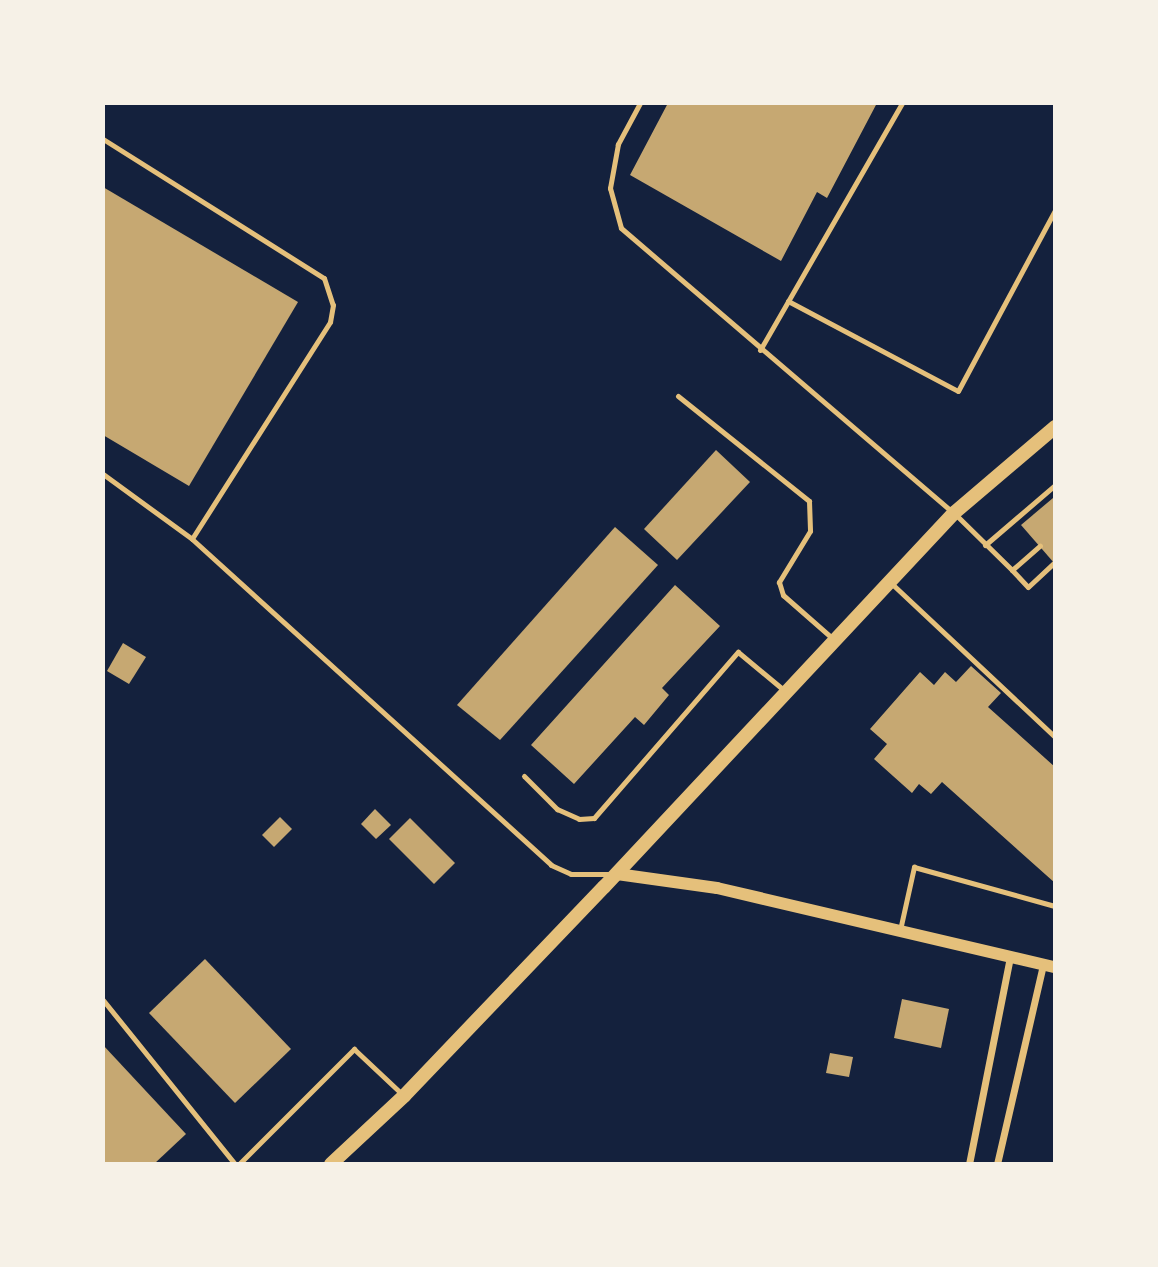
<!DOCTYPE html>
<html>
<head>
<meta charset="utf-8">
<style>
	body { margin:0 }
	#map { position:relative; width:1158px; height:1267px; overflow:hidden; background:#14213d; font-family:"Alegreya Sans",sans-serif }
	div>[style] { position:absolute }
	.building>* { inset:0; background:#c6a872 }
	.service>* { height:5px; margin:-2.5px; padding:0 2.5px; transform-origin:2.5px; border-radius:2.5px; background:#e5c07b }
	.minor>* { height:7px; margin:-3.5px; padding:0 3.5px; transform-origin:3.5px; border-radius:3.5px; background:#e5c07b }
	.tertiary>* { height:12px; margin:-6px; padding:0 6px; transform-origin:6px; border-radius:6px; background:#e5c07b }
	.secondary>* { height:14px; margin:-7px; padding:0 7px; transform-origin:7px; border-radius:7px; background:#e5c07b }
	span { translate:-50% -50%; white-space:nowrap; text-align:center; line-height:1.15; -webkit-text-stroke:5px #f6f1e7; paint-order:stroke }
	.frame { position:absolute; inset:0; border:105px solid #f6f1e7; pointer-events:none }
</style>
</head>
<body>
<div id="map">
	<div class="building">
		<i style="clip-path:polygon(668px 103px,877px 103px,827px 198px,817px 192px,781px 261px,630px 175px)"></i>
		<i style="clip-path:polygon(103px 187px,298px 302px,189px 486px,103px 435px)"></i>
		<i style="clip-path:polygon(716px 450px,750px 482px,677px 560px,644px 529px)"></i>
		<i style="clip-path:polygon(1053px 498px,1055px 500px,1055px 564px,1021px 525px)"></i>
		<i style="clip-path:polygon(615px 527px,658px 565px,500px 740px,457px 705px)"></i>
		<i style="clip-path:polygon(675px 585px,720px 626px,662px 688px,669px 695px,644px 725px,635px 717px,574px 784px,531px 745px)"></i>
		<i style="clip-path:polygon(123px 643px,146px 657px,129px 684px,107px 671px)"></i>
		<i style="clip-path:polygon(971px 666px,1001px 693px,988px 707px,1055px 767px,1055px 883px,942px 782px,931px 794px,919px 784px,912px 793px,874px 759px,887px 744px,870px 729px,920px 672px,934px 685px,945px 672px,956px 682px)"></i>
		<i style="clip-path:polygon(375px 809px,391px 825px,376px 839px,361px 824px)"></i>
		<i style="clip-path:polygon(280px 817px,292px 829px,274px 847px,262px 835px)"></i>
		<i style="clip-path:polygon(410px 818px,455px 863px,434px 884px,389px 839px)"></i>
		<i style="clip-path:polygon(205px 959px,291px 1049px,235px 1103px,149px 1013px)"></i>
		<i style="clip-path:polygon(902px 999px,949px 1009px,941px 1048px,894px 1038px)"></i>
		<i style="clip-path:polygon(103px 1045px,186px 1134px,154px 1164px,103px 1164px)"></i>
		<i style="clip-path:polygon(830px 1053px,853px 1057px,849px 1077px,826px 1073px)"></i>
	</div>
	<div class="service">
		<i style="left:640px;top:103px;width:47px;rotate:118.2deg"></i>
		<i style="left:618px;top:144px;width:45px;rotate:100.3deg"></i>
		<i style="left:610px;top:188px;width:41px;rotate:74.6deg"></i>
		<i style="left:621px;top:228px;width:438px;rotate:40.6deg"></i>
		<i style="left:954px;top:513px;width:81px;rotate:44.5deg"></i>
		<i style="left:1012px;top:570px;width:37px;rotate:-41deg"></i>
		<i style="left:103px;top:139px;width:261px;rotate:32.2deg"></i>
		<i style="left:324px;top:278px;width:28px;rotate:72deg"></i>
		<i style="left:333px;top:305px;width:17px;rotate:100deg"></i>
		<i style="left:330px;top:322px;width:257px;rotate:122.5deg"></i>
		<i style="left:788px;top:301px;width:192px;rotate:27.9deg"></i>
		<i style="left:958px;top:391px;width:205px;rotate:-61.8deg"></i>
		<i style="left:760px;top:350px;width:285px;rotate:-60.1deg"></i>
		<i style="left:678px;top:396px;width:168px;rotate:38.7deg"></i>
		<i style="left:809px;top:501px;width:30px;rotate:88deg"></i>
		<i style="left:810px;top:531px;width:60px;rotate:121.3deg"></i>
		<i style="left:779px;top:582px;width:14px;rotate:73deg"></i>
		<i style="left:783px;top:595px;width:67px;rotate:41.3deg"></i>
		<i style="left:103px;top:474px;width:110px;rotate:36.1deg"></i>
		<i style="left:192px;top:539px;width:485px;rotate:42.2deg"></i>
		<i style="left:551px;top:865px;width:22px;rotate:24deg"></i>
		<i style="left:571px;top:874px;width:42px"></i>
		<i style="left:985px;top:545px;width:92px;rotate:-40.6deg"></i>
		<i style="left:1012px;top:570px;width:23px;rotate:47deg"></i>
		<i style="left:1028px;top:587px;width:35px;rotate:-43deg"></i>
		<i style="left:891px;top:583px;width:225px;rotate:43.2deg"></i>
		<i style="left:524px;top:776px;width:47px;rotate:45deg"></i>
		<i style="left:557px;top:809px;width:24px;rotate:24deg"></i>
		<i style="left:579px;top:819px;width:15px;rotate:-4deg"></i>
		<i style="left:594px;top:818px;width:220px;rotate:-49.1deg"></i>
		<i style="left:738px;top:652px;width:61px;rotate:39.7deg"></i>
		<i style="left:900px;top:930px;width:65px;rotate:-77.5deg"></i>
		<i style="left:914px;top:867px;width:146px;rotate:15.5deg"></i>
		<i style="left:103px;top:1000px;width:211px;rotate:51.2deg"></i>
		<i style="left:239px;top:1164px;width:163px;rotate:-45deg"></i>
		<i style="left:354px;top:1049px;width:69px;rotate:43.2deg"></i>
	</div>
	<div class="minor">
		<i style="left:969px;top:1164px;width:212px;rotate:-78.8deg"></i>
		<i style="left:997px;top:1164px;width:204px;rotate:-77deg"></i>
	</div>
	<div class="tertiary">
		<i style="left:617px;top:874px;width:101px;rotate:8deg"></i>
		<i style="left:717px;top:888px;width:347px;rotate:13.2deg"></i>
	</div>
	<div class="secondary">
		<i style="left:331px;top:1164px;width:100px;rotate:-43deg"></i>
		<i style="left:404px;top:1096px;width:289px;rotate:-46.3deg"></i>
		<i style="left:604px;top:887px;width:512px;rotate:-46.9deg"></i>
		<i style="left:954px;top:513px;width:133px;rotate:-40.4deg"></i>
	</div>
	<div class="frame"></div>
</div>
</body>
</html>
